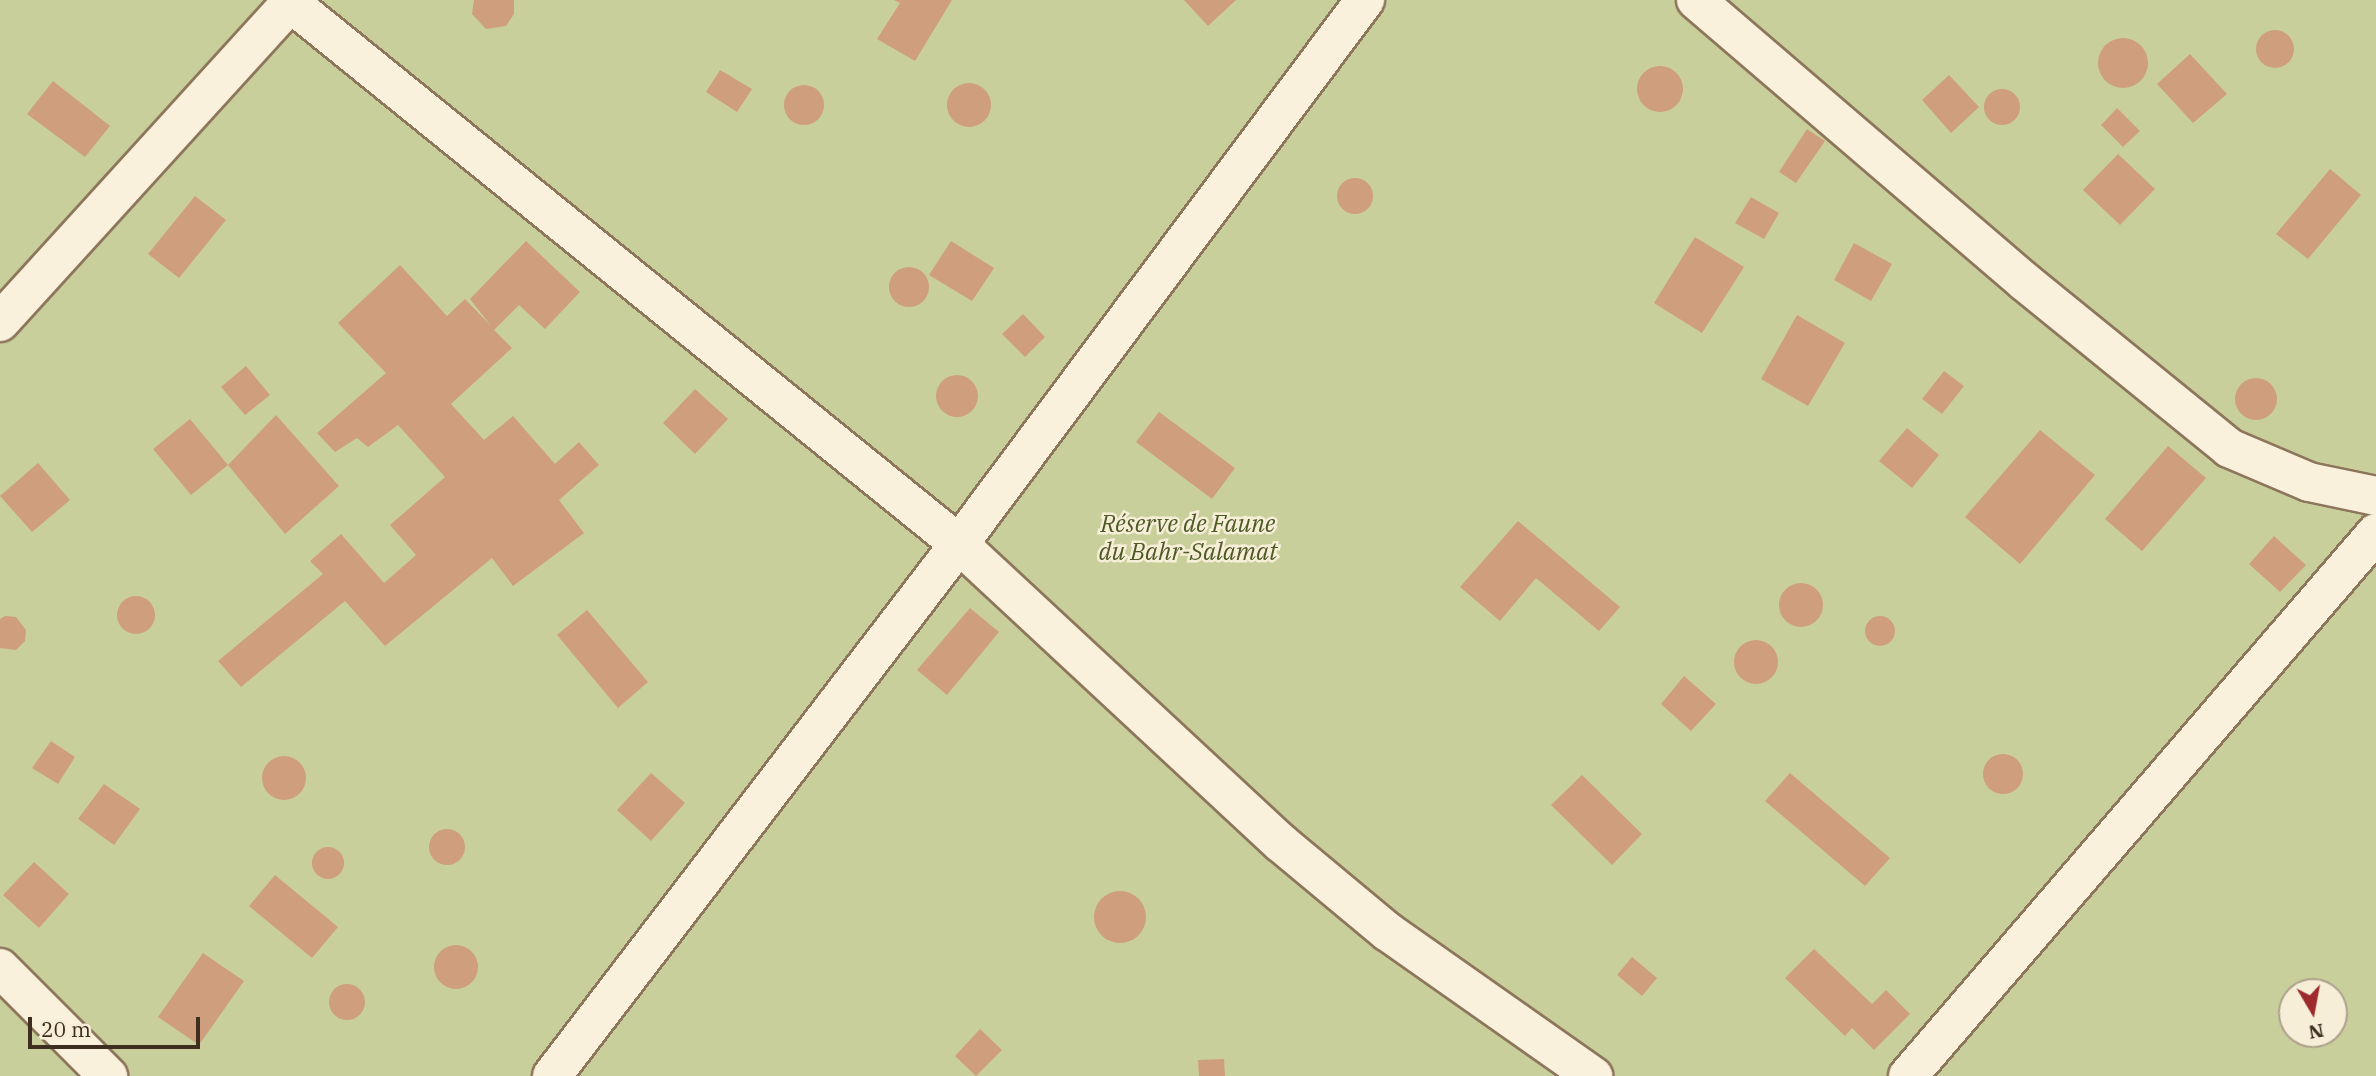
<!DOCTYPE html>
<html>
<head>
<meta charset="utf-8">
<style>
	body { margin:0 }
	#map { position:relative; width:2376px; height:1076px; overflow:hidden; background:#f0e4c8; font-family:"IBM Plex Serif",serif }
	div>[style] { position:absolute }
	.green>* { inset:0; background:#c9cf9b }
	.building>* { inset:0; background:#cf9f7d }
	.round { border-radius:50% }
	.roads { filter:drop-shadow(2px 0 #8d765c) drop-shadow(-2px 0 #8d765c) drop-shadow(0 2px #8d765c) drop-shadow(0 -2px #8d765c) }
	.street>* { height:38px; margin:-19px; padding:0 19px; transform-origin:19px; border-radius:19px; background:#faf1dc }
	span { translate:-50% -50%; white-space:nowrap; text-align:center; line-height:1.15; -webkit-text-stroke:5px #f7eed8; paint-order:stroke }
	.park-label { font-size:24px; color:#4d5a26; font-style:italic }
	.north { position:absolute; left:2278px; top:978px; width:70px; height:70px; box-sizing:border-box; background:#f7eed8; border:2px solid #ada18e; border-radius:50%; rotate:170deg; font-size:19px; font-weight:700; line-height:28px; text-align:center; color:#3d2e20 }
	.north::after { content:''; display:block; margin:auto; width:24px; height:32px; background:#9e2a2b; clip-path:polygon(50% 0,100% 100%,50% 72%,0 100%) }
	.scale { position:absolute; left:28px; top:1017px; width:172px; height:32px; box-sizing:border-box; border:4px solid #3d2e20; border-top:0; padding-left:9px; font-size:21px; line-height:24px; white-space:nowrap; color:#3d2e20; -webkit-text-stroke:5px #f7eed8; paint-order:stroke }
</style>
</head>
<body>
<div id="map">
	<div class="green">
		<i style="clip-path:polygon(evenodd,0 0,2376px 0,2376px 1076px,0 1076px,0 0,2292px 992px,2334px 992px,2334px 1034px,2292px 1034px,2292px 992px)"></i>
	</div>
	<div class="building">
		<i style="clip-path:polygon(474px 0,514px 0,514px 14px,506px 26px,486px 29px,472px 14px)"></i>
		<i style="clip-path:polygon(894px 0,952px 0,915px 61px,877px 39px,900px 3px)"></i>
		<i style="clip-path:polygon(1184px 0,1236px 0,1208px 26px)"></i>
		<i class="round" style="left:2256px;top:30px;width:38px;height:38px"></i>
		<i class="round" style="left:2098px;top:38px;width:50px;height:50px"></i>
		<i style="clip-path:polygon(2190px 54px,2227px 94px,2193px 123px,2157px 84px)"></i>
		<i class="round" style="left:1637px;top:66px;width:46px;height:46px"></i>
		<i style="clip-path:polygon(720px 70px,752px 89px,737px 112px,706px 92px)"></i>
		<i style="clip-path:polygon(1949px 75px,1979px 107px,1951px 133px,1922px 100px)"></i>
		<i style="clip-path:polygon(53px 81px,110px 126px,85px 157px,27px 114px)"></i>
		<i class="round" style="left:947px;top:83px;width:44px;height:44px"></i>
		<i class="round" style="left:784px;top:85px;width:40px;height:40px"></i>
		<i class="round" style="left:1984px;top:89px;width:36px;height:36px"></i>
		<i style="clip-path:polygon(2117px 108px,2140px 131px,2123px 147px,2101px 125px)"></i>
		<i style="clip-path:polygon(1807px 129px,1825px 141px,1796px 183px,1779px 172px)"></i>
		<i style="clip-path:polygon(2118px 154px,2155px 189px,2120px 225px,2083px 190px)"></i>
		<i style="clip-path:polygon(2330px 169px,2361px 195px,2308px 259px,2276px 234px)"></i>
		<i class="round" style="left:1337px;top:178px;width:36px;height:36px"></i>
		<i style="clip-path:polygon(195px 196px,226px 220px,179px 278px,148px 254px)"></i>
		<i style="clip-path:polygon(1751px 197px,1779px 213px,1764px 239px,1735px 223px)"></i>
		<i style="clip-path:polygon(1695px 237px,1744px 267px,1702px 333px,1654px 303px)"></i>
		<i style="clip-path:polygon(526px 241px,580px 292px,545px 329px,519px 305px,494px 330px,512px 348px,451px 404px,484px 440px,513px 416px,555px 464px,579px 442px,599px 465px,559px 500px,584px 533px,513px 586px,492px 558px,385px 646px,345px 601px,241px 687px,218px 661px,323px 574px,310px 561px,341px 534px,384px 583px,416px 555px,390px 525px,445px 477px,398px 425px,368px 447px,357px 438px,335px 452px,317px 433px,386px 373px,338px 323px,400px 265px,447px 316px,465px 299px,491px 326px,470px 299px)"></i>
		<i style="clip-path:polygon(951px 241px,994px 268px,972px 301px,929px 275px)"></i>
		<i style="clip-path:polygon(1854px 243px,1892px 264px,1871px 301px,1834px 280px)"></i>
		<i class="round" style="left:889px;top:267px;width:40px;height:40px"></i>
		<i style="clip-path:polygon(1023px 314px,1045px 337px,1025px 357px,1002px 334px)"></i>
		<i style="clip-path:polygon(1797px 315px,1845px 343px,1808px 406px,1761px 379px)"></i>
		<i style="clip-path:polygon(246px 366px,270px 395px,245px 415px,221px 387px)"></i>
		<i style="clip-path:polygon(1944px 371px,1964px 386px,1942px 414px,1922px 399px)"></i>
		<i class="round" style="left:936px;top:375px;width:42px;height:42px"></i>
		<i class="round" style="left:2235px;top:378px;width:42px;height:42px"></i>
		<i style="clip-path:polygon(695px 389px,728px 419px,695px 454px,663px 423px)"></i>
		<i style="clip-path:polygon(1159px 412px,1235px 468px,1212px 499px,1136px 442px)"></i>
		<i style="clip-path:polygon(276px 415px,339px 486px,285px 534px,228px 465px)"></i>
		<i style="clip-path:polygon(190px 419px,228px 465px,191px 495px,153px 449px)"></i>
		<i style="clip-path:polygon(1907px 428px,1939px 455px,1912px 488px,1879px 461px)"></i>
		<i style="clip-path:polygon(2040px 430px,2095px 475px,2020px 564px,1965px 517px)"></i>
		<i style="clip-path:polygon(2168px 446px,2206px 478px,2142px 551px,2105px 519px)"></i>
		<i style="clip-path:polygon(38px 463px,70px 500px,32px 532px,0 496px)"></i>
		<i style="clip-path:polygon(1518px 521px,1620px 607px,1599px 631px,1536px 578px,1500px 621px,1460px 587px)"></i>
		<i style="clip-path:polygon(2274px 536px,2306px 565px,2280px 592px,2249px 564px)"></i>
		<i class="round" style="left:1779px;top:583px;width:44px;height:44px"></i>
		<i class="round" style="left:117px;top:596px;width:38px;height:38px"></i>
		<i style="clip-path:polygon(970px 608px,999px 632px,947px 695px,917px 670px)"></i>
		<i style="clip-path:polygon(587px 610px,648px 682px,618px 708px,557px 635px)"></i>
		<i class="round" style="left:1865px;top:616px;width:30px;height:30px"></i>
		<i style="clip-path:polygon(5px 616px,16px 617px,26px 630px,25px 641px,16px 650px,0 648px,0 619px)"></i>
		<i class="round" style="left:1734px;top:640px;width:44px;height:44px"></i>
		<i style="clip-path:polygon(1684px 676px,1716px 704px,1691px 731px,1661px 704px)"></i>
		<i style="clip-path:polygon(51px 741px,75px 757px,58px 784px,32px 768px)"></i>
		<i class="round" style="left:1983px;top:754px;width:40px;height:40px"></i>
		<i class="round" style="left:262px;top:756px;width:44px;height:44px"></i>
		<i style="clip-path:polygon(651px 773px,685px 803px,651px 841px,617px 810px)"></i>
		<i style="clip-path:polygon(1790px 773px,1890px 858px,1865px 886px,1765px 801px)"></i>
		<i style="clip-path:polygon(1582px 775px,1642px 834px,1612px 865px,1551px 805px)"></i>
		<i style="clip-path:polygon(104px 784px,140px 809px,114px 845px,78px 819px)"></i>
		<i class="round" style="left:429px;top:829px;width:36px;height:36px"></i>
		<i class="round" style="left:312px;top:847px;width:32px;height:32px"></i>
		<i style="clip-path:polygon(34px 862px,69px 894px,39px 928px,3px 895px)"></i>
		<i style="clip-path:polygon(275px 875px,338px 927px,312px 958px,249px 906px)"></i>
		<i class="round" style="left:1094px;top:891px;width:52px;height:52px"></i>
		<i class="round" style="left:434px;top:945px;width:44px;height:44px"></i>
		<i style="clip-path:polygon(1814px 949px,1872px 1004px,1886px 990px,1910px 1014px,1874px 1050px,1852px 1028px,1845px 1036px,1785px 978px)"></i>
		<i style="clip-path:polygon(203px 953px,244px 981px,199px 1045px,158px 1017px)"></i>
		<i style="clip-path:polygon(1632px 957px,1657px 978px,1642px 996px,1617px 975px)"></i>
		<i class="round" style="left:329px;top:984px;width:36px;height:36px"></i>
		<i style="clip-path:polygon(980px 1029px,1002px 1050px,976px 1076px,955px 1056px)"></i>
		<i style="clip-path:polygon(1224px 1059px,1225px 1076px,1199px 1076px,1198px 1060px)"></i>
	</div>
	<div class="roads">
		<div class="street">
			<i style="left:287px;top:0;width:865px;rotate:38.99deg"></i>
			<i style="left:959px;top:544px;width:439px;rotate:42.9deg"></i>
			<i style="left:1281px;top:843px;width:139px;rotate:39.8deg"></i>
			<i style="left:1388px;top:932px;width:251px;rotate:35.1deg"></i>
			<i style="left:1696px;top:0;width:433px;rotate:40.6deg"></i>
			<i style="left:2025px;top:282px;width:263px;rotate:39.1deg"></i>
			<i style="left:2229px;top:448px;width:87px;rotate:23deg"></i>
			<i style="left:2309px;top:482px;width:68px;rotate:11.8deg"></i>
			<i style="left:0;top:322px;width:435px;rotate:-47.7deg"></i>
			<i style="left:0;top:968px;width:153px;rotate:45deg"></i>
			<i style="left:552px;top:1076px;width:670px;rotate:-52.58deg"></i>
			<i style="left:959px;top:544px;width:679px;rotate:-53.27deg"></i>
			<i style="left:1908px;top:1076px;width:717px;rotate:-49.24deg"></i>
		</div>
	</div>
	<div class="park-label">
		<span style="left:1188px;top:538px">Réserve de Faune<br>du Bahr-Salamat</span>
	</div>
	<div class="north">N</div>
	<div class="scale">20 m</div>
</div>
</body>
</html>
